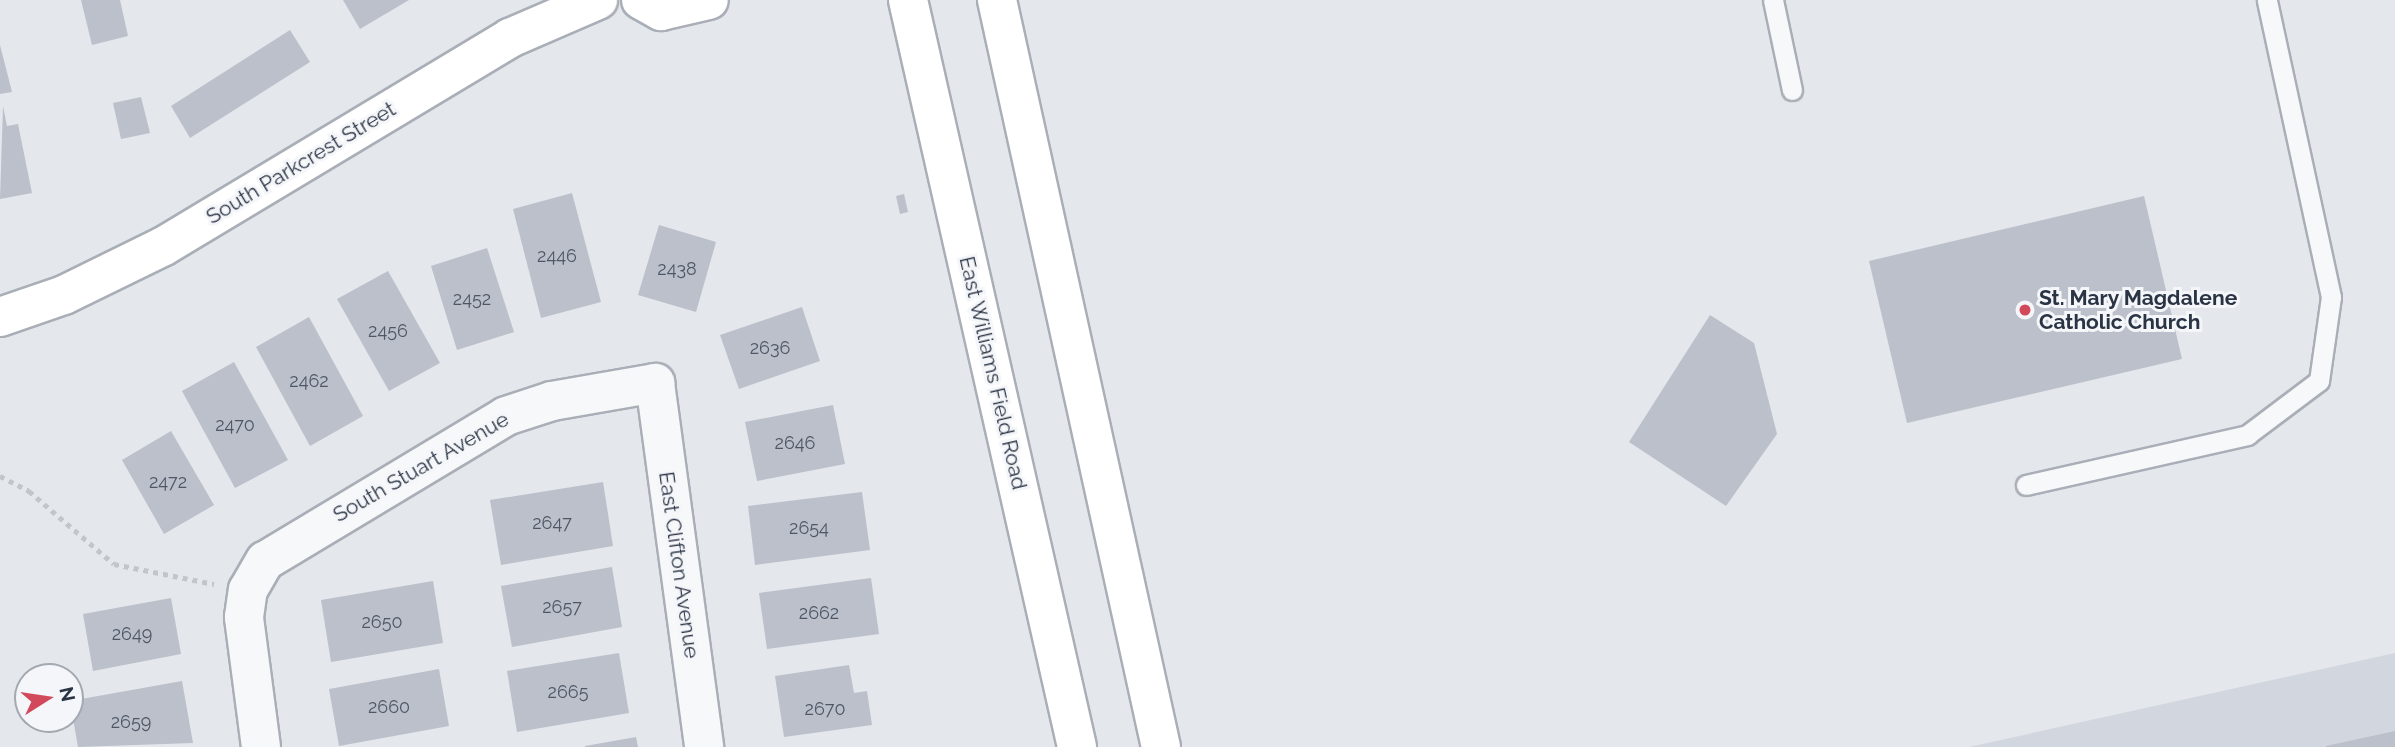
<!DOCTYPE html>
<html>
<head>
<meta charset="utf-8">
<style>
	body { margin:0 }
	#map { position:relative; width:2395px; height:747px; overflow:hidden; background:#e4e7ec; font-family:Raleway,sans-serif }
	div>[style] { position:absolute }
	.built>* { inset:0; background:#d2d6de }
	.building>* { inset:0; background:#bbc0ca }
	.path>* { height:4.5px; margin-top:-2.25px; transform-origin:0; background:repeating-linear-gradient(90deg,#c2c5cb 0 5px,transparent 0 10px) }
	.roads { filter:drop-shadow(2px 0 #a9aeb7) drop-shadow(-2px 0 #a9aeb7) drop-shadow(0 2px #a9aeb7) drop-shadow(0 -2px #a9aeb7) }
	.lane>* { height:19px; margin:-9.5px; padding:0 9.5px; transform-origin:9.5px; border-radius:9.5px; background:#f7f8fa }
	.street>* { height:38px; margin:-19px; padding:0 19px; transform-origin:19px; border-radius:19px; background:#f7f8fa }
	.secondary>* { height:38px; margin:-19px; padding:0 19px; transform-origin:19px; border-radius:19px; background:#fff }
	.dots>* { width:19px; height:19px; translate:-50% -50%; box-sizing:border-box; border:4px solid #f4f6f9; border-radius:50% }
	span { translate:-50% -50%; white-space:nowrap; text-align:center; line-height:1.15; -webkit-text-stroke:6px #f4f6f9; paint-order:stroke }
	.number-label { font-size:18px; color:#4f5766 }
	.number-label span { -webkit-text-stroke-width:0 }
	.street-label { font-size:21px; color:#2b3445 }
	.poi-label { font-size:21px; color:#2b3445; font-weight:700 }
	.left { translate:0 -50%; text-align:left }
	.north { position:absolute; left:14px; top:663px; width:70px; height:70px; box-sizing:border-box; background:#f4f6f9; border:2px solid #a4a8b1; border-radius:50%; rotate:78deg; font-size:19px; font-weight:700; line-height:28px; text-align:center; color:#2b3445 }
	.north::after { content:''; display:block; margin:auto; width:24px; height:32px; background:#d1495b; clip-path:polygon(50% 0,100% 100%,50% 72%,0 100%) }
</style>
</head>
<body>
<div id="map">
	<div class="built">
		<i style="clip-path:polygon(2395px 653px,2395px 747px,1969px 747px)"></i>
	</div>
	<div class="building">
		<i style="clip-path:polygon(81px 0,120px 0,128px 36px,92px 45px)"></i>
		<i style="clip-path:polygon(343px 0,409px 0,360px 29px)"></i>
		<i style="clip-path:polygon(290px 30px,310px 62px,190px 138px,171px 106px)"></i>
		<i style="clip-path:polygon(0 45px,12px 92px,0 94px)"></i>
		<i style="clip-path:polygon(141px 97px,150px 133px,121px 139px,113px 103px)"></i>
		<i style="clip-path:polygon(3px 106px,7px 126px,18px 124px,32px 193px,0 199px)"></i>
		<i style="clip-path:polygon(572px 193px,601px 302px,541px 318px,513px 209px)"></i>
		<i style="clip-path:polygon(904px 194px,908px 212px,900px 214px,896px 196px)"></i>
		<i style="clip-path:polygon(2144px 196px,2182px 359px,1907px 423px,1869px 261px)"></i>
		<i style="clip-path:polygon(659px 225px,716px 242px,696px 312px,638px 295px)"></i>
		<i style="clip-path:polygon(487px 248px,514px 332px,457px 350px,431px 266px)"></i>
		<i style="clip-path:polygon(388px 271px,440px 363px,389px 391px,337px 299px)"></i>
		<i style="clip-path:polygon(802px 307px,820px 361px,739px 389px,720px 335px)"></i>
		<i style="clip-path:polygon(1710px 315px,1754px 343px,1777px 434px,1726px 506px,1629px 442px)"></i>
		<i style="clip-path:polygon(309px 317px,363px 416px,310px 446px,256px 347px)"></i>
		<i style="clip-path:polygon(234px 362px,288px 460px,235px 488px,182px 391px)"></i>
		<i style="clip-path:polygon(833px 405px,845px 464px,757px 481px,745px 422px)"></i>
		<i style="clip-path:polygon(171px 431px,214px 505px,164px 534px,122px 460px)"></i>
		<i style="clip-path:polygon(603px 482px,613px 546px,501px 565px,490px 500px)"></i>
		<i style="clip-path:polygon(862px 492px,870px 550px,755px 565px,748px 506px)"></i>
		<i style="clip-path:polygon(612px 567px,622px 627px,512px 647px,501px 586px)"></i>
		<i style="clip-path:polygon(871px 578px,879px 634px,767px 649px,759px 593px)"></i>
		<i style="clip-path:polygon(433px 581px,443px 643px,331px 662px,321px 600px)"></i>
		<i style="clip-path:polygon(171px 598px,181px 654px,93px 671px,83px 614px)"></i>
		<i style="clip-path:polygon(619px 653px,629px 713px,517px 732px,507px 671px)"></i>
		<i style="clip-path:polygon(849px 665px,854px 693px,867px 691px,872px 725px,784px 737px,775px 676px)"></i>
		<i style="clip-path:polygon(439px 669px,449px 726px,339px 746px,329px 689px)"></i>
		<i style="clip-path:polygon(182px 681px,193px 743px,78px 747px,70px 701px)"></i>
		<i style="clip-path:polygon(2395px 731px,2395px 747px,2326px 747px,2326px 746px)"></i>
		<i style="clip-path:polygon(636px 737px,638px 747px,585px 747px,585px 746px)"></i>
	</div>
	<div class="path">
		<i style="left:0;top:476px;width:33px;rotate:27deg"></i>
		<i style="left:29px;top:491px;width:112px;rotate:40.7deg"></i>
		<i style="left:114px;top:564px;width:102px;rotate:11.3deg"></i>
	</div>
	<div class="roads">
		<div class="lane">
			<i style="left:1773px;top:0;width:92px;rotate:78.1deg"></i>
			<i style="left:2026px;top:485px;width:227px;rotate:-12.7deg"></i>
			<i style="left:2247px;top:435px;width:90px;rotate:-36.9deg"></i>
			<i style="left:2319px;top:381px;width:85px;rotate:-81.9deg"></i>
			<i style="left:2331px;top:297px;width:304px;rotate:-102.2deg"></i>
		</div>
		<div class="street">
			<i style="left:261px;top:747px;width:131px;rotate:-97.5deg"></i>
			<i style="left:244px;top:617px;width:27px;rotate:-82deg"></i>
			<i style="left:248px;top:590px;width:34px;rotate:-60deg"></i>
			<i style="left:265px;top:561px;width:281px;rotate:-31deg"></i>
			<i style="left:506px;top:416px;width:48px;rotate:-18.1deg"></i>
			<i style="left:552px;top:401px;width:105px;rotate:-9.9deg"></i>
			<i style="left:655px;top:383px;width:367px;rotate:82.3deg"></i>
		</div>
		<div class="secondary">
			<i style="left:641px;top:0;width:23px;rotate:29deg"></i>
			<i style="left:661px;top:11px;width:49px;rotate:-12.9deg"></i>
			<i style="left:908px;top:0;width:766px;rotate:77.25deg"></i>
			<i style="left:997px;top:0;width:765px;rotate:77.62deg"></i>
			<i style="left:0;top:317px;width:68px;rotate:-19deg"></i>
			<i style="left:64px;top:295px;width:111px;rotate:-26.1deg"></i>
			<i style="left:164px;top:246px;width:404px;rotate:-31deg"></i>
			<i style="left:510px;top:38px;width:96px;rotate:-23.4deg"></i>
		</div>
	</div>
	<div class="dots">
		<i style="left:2025px;top:310px;background:#d1495b"></i>
	</div>
	<div class="number-label">
		<span style="left:557px;top:256px">2446</span>
		<span style="left:677px;top:269px">2438</span>
		<span style="left:472px;top:299px">2452</span>
		<span style="left:388px;top:331px">2456</span>
		<span style="left:770px;top:348px">2636</span>
		<span style="left:309px;top:381px">2462</span>
		<span style="left:235px;top:425px">2470</span>
		<span style="left:795px;top:443px">2646</span>
		<span style="left:168px;top:482px">2472</span>
		<span style="left:552px;top:523px">2647</span>
		<span style="left:809px;top:528px">2654</span>
		<span style="left:562px;top:607px">2657</span>
		<span style="left:819px;top:613px">2662</span>
		<span style="left:382px;top:622px">2650</span>
		<span style="left:132px;top:634px">2649</span>
		<span style="left:568px;top:692px">2665</span>
		<span style="left:389px;top:707px">2660</span>
		<span style="left:825px;top:709px">2670</span>
		<span style="left:131px;top:722px">2659</span>
	</div>
	<div class="street-label">
		<span style="left:301px;top:163px;rotate:-31deg">South Parkcrest Street</span>
		<span style="left:993px;top:373px;rotate:77deg">East Williams Field Road</span>
		<span style="left:421px;top:467px;rotate:-30deg">South Stuart Avenue</span>
		<span style="left:679px;top:565px;rotate:82deg">East Clifton Avenue</span>
	</div>
	<div class="poi-label">
		<span class="left" style="left:2039px;top:310px">St. Mary Magdalene<br>Catholic Church</span>
	</div>
	<div class="north">N</div>
</div>
</body>
</html>
